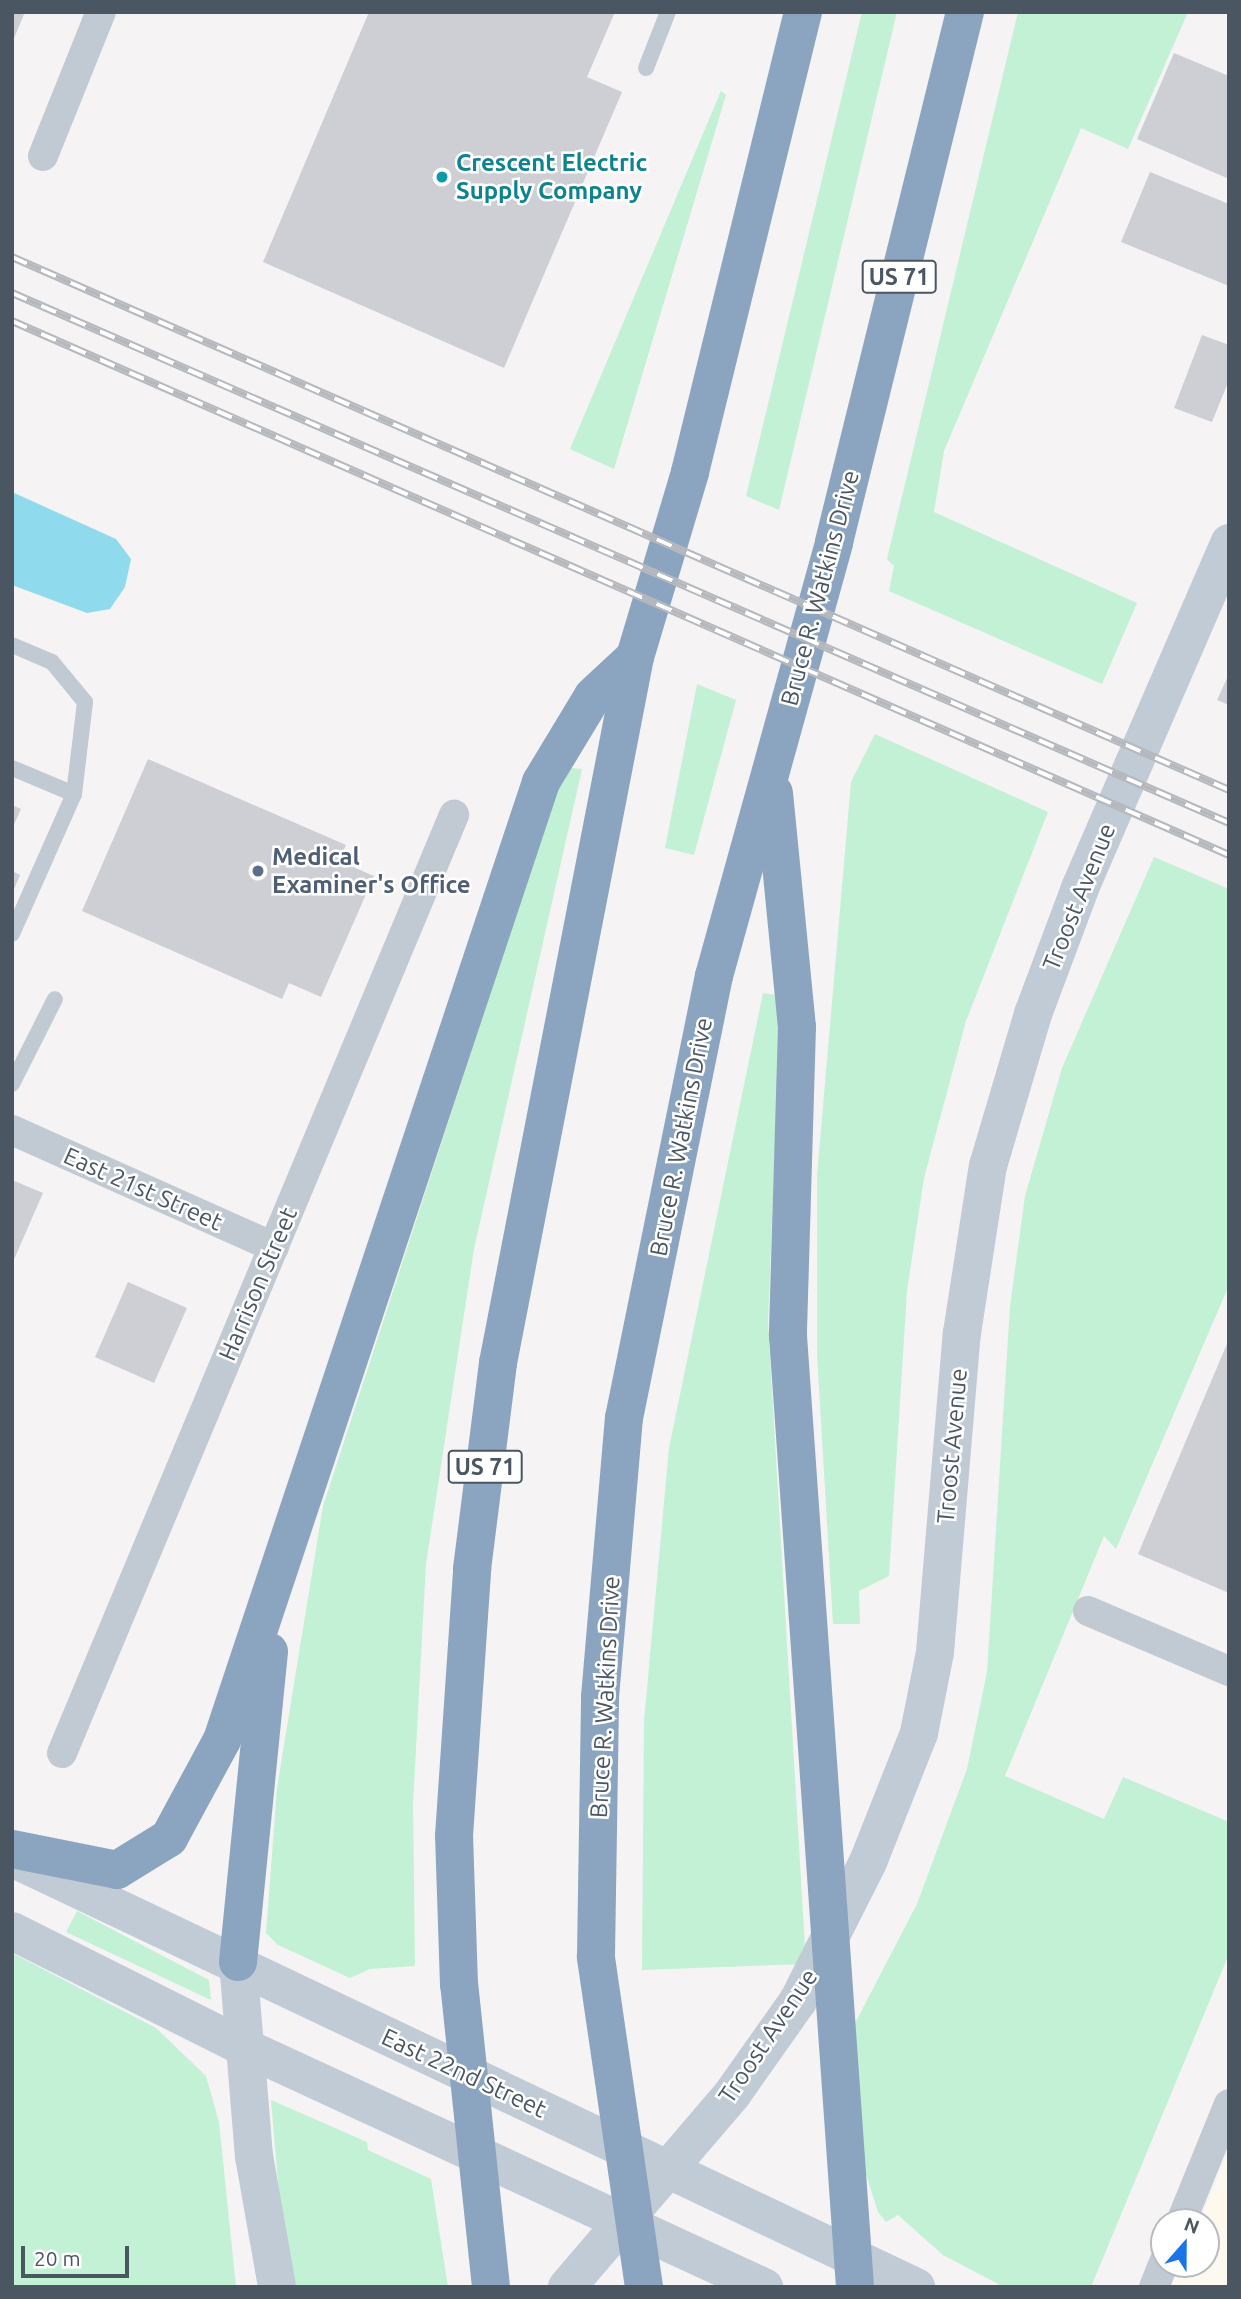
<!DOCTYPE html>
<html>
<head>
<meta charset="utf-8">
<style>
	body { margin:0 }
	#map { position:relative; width:1241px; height:2299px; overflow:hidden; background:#f5f3f3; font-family:Ubuntu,sans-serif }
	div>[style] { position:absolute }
	.commercial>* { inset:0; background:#fdf9ef }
	.green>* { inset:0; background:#c3f1d5 }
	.water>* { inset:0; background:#90daee }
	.building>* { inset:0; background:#cdcfd5 }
	.service>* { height:16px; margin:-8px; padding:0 8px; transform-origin:8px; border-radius:8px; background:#c1cad2 }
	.minor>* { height:30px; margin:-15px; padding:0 15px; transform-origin:15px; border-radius:15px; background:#c1cad2 }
	.secondary>* { height:38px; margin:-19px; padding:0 19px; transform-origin:19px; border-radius:19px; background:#c1cbd6 }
	.motorway>* { height:38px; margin:-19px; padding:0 19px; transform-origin:19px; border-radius:19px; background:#8ba5c1 }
	.rail>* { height:8px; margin-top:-4px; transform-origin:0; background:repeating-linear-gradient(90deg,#fff 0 16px,#b5b8bd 0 32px); box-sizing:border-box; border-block:2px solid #b5b8bd }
	.dots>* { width:19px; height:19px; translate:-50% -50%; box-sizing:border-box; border:4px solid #fff; border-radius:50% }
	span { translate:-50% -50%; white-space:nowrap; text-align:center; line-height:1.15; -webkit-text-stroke:5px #fff; paint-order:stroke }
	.shield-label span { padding:2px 5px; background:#fff; border:2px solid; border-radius:5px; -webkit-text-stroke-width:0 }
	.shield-label { font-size:23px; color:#4a5661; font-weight:700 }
	.culture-label { font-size:24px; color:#0d838f; font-weight:700 }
	.left { translate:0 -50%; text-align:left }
	.street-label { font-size:24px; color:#4a5661 }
	.service-label { font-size:24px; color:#4e5e75; font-weight:700 }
	.frame { position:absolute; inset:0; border:14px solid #4a5661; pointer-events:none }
	.north { position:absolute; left:1150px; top:2208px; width:70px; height:70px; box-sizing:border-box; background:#fff; border:2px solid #b7bbc0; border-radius:50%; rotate:21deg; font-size:19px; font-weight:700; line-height:28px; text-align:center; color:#4a5661 }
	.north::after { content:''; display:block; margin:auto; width:24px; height:32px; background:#1a73e8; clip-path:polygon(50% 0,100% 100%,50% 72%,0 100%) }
	.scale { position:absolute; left:21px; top:2246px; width:108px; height:32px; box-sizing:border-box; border:4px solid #4a5661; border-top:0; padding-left:9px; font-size:21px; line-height:24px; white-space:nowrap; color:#4a5661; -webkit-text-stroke:5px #fff; paint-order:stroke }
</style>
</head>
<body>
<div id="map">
	<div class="commercial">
		<i style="clip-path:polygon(1229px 2151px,1229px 2287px,1171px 2287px,1181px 2264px,1206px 2264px,1206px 2222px,1199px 2222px)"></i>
	</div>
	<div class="green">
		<i style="clip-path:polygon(862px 12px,897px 12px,779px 510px,746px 496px)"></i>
		<i style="clip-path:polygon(1018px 12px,1188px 12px,1128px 149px,1081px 128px,944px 451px,934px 512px,1137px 603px,1102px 684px,889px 591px,894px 566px,887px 559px)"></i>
		<i style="clip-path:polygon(721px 91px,726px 95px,614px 469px,570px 449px)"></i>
		<i style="clip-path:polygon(697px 684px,736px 700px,694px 855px,665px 848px)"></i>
		<i style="clip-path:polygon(875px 734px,1048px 812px,966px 1021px,924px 1178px,907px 1291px,889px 1576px,859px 1591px,860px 1624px,833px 1624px,817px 1354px,817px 1176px,851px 782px)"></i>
		<i style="clip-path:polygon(564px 767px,582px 769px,474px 1249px,426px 1564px,413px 1804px,415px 1966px,370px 1969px,350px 1978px,278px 1945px,266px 1933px,277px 1788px,323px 1506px)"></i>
		<i style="clip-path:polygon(1154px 857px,1229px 889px,1229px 1285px,1116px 1549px,1104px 1536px,1005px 1776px,1104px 1819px,1123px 1777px,1229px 1822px,1229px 1954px,1091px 2287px,1004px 2287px,943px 2255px,898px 2215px,886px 2222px,878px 2212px,865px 2171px,851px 2031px,917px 1904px,967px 1769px,987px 1672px,1010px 1306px,1025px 1196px,1062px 1068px)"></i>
		<i style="clip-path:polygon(763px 993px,781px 996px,768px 1323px,806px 1964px,642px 1970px,644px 1721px,669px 1448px)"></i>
		<i style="clip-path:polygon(77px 1911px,209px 1980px,211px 2000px,66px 1932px)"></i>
		<i style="clip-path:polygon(12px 1953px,156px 2028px,206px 2076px,219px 2122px,236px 2287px,12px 2287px)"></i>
		<i style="clip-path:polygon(271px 2100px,367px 2142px,368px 2150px,431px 2179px,448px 2287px,287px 2287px)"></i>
	</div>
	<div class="water">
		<i style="clip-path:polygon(12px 492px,116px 539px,131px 559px,125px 587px,110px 609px,87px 613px,12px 585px)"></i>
	</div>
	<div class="building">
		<i style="clip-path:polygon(12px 12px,25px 12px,12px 43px)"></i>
		<i style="clip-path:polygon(369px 12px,615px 12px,587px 77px,622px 92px,504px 368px,263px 262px)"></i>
		<i style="clip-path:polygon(1174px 53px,1229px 76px,1229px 179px,1137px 139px)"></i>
		<i style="clip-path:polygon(1150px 172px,1229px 204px,1229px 286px,1121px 242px)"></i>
		<i style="clip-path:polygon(1202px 335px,1229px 345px,1229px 380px,1212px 422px,1174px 408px)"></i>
		<i style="clip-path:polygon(1229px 674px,1229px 705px,1217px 700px)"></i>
		<i style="clip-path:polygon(148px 759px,346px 845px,339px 861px,374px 876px,321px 997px,289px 983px,282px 999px,82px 911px)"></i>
		<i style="clip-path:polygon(12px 805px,21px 809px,12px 829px)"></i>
		<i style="clip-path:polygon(12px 871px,20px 875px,12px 894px)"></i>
		<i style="clip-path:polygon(12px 1180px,43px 1193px,12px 1264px)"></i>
		<i style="clip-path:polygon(128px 1282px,187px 1308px,154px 1383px,95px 1357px)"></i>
		<i style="clip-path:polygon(1229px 1339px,1229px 1593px,1138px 1554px)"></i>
	</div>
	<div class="service">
		<i style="left:646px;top:68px;width:60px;rotate:-68.6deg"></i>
		<i style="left:12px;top:645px;width:43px;rotate:23deg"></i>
		<i style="left:52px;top:662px;width:52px;rotate:50.5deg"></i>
		<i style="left:85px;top:702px;width:93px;rotate:96.8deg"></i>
		<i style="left:12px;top:768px;width:67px;rotate:22.8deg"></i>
		<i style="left:74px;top:794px;width:153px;rotate:113.9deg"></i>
		<i style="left:12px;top:1084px;width:95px;rotate:-63.2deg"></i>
	</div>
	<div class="minor">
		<i style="left:43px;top:156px;width:155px;rotate:-68.1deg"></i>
		<i style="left:12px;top:1130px;width:287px;rotate:24.1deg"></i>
		<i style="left:1088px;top:1611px;width:153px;rotate:23.1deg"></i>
		<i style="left:62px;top:1753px;width:1017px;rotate:-67.32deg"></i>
		<i style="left:1181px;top:2222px;width:127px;rotate:-67.9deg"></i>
		<i style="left:1154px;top:2287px;width:27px;rotate:-68deg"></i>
	</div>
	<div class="secondary">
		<i style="left:12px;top:1858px;width:1001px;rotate:25.39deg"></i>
		<i style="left:12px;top:1931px;width:259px;rotate:26.6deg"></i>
		<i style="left:244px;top:2047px;width:573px;rotate:24.78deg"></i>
		<i style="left:238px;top:1962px;width:195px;rotate:85.3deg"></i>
		<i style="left:254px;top:2156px;width:133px;rotate:80deg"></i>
		<i style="left:567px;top:2287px;width:255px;rotate:-49.4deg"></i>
		<i style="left:733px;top:2093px;width:113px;rotate:-54.8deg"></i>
		<i style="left:798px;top:2001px;width:156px;rotate:-63.3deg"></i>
		<i style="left:868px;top:1862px;width:139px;rotate:-68.4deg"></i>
		<i style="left:919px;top:1733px;width:83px;rotate:-78.8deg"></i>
		<i style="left:935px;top:1652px;width:320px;rotate:-85.2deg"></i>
		<i style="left:962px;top:1333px;width:169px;rotate:-81.2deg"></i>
		<i style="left:988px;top:1166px;width:159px;rotate:-73.5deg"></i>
		<i style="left:1033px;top:1014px;width:134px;rotate:-69.5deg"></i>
		<i style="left:1080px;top:888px;width:376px;rotate:-66.6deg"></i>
	</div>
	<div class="motorway">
		<i style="left:774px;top:793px;width:235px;rotate:84.4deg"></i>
		<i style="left:797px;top:1027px;width:309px;rotate:91.7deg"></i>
		<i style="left:788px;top:1336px;width:953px;rotate:85.97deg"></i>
		<i style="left:12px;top:1849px;width:107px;rotate:11.3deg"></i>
		<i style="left:117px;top:1870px;width:61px;rotate:-31.6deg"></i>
		<i style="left:169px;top:1838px;width:111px;rotate:-61.6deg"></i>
		<i style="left:222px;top:1740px;width:1010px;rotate:-71.58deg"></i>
		<i style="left:541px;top:782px;width:100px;rotate:-58.8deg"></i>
		<i style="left:593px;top:696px;width:57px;rotate:-42.9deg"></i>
		<i style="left:238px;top:1962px;width:312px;rotate:-84.3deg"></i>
		<i style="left:491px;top:2287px;width:304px;rotate:-96deg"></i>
		<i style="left:459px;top:1985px;width:149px;rotate:-91.9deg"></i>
		<i style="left:454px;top:1836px;width:268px;rotate:-86.1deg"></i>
		<i style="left:472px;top:1569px;width:208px;rotate:-82.8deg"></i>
		<i style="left:498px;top:1363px;width:719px;rotate:-79.02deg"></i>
		<i style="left:635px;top:657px;width:193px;rotate:-73.4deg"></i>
		<i style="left:690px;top:472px;width:474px;rotate:-76.2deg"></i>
		<i style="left:644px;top:2287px;width:334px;rotate:-98.3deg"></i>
		<i style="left:596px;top:1956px;width:259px;rotate:-89.1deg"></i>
		<i style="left:600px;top:1697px;width:280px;rotate:-85.1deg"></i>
		<i style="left:624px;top:1418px;width:451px;rotate:-78.5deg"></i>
		<i style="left:714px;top:976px;width:450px;rotate:-74.5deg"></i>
		<i style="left:834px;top:542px;width:546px;rotate:-76.12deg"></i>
	</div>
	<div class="rail">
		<i style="left:12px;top:257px;width:1329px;rotate:23.65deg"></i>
		<i style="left:12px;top:293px;width:1327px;rotate:23.53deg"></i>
		<i style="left:12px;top:321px;width:1329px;rotate:23.69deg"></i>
	</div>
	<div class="dots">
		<i style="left:442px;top:177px;background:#0f9aa8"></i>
		<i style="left:258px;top:871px;background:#5c6f8a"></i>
	</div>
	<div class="shield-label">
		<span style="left:899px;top:277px">US 71</span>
		<span style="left:485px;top:1467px">US 71</span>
	</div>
	<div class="culture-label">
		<span class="left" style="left:456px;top:177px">Crescent Electric<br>Supply Company</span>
	</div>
	<div class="street-label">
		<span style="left:820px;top:588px;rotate:-75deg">Bruce R. Watkins Drive</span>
		<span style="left:1079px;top:897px;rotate:-68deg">Troost Avenue</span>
		<span style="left:681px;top:1137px;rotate:-79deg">Bruce R. Watkins Drive</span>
		<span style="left:143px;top:1189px;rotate:24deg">East 21st Street</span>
		<span style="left:258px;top:1284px;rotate:-67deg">Harrison Street</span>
		<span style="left:952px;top:1446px;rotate:-85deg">Troost Avenue</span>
		<span style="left:605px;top:1697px;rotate:-87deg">Bruce R. Watkins Drive</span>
		<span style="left:768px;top:2036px;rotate:-56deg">Troost Avenue</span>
		<span style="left:464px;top:2073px;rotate:25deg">East 22nd Street</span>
	</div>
	<div class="service-label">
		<span class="left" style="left:272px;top:871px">Medical<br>Examiner's Office</span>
	</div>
	<div class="frame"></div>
	<div class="north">N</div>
	<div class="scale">20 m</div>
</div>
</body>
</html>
